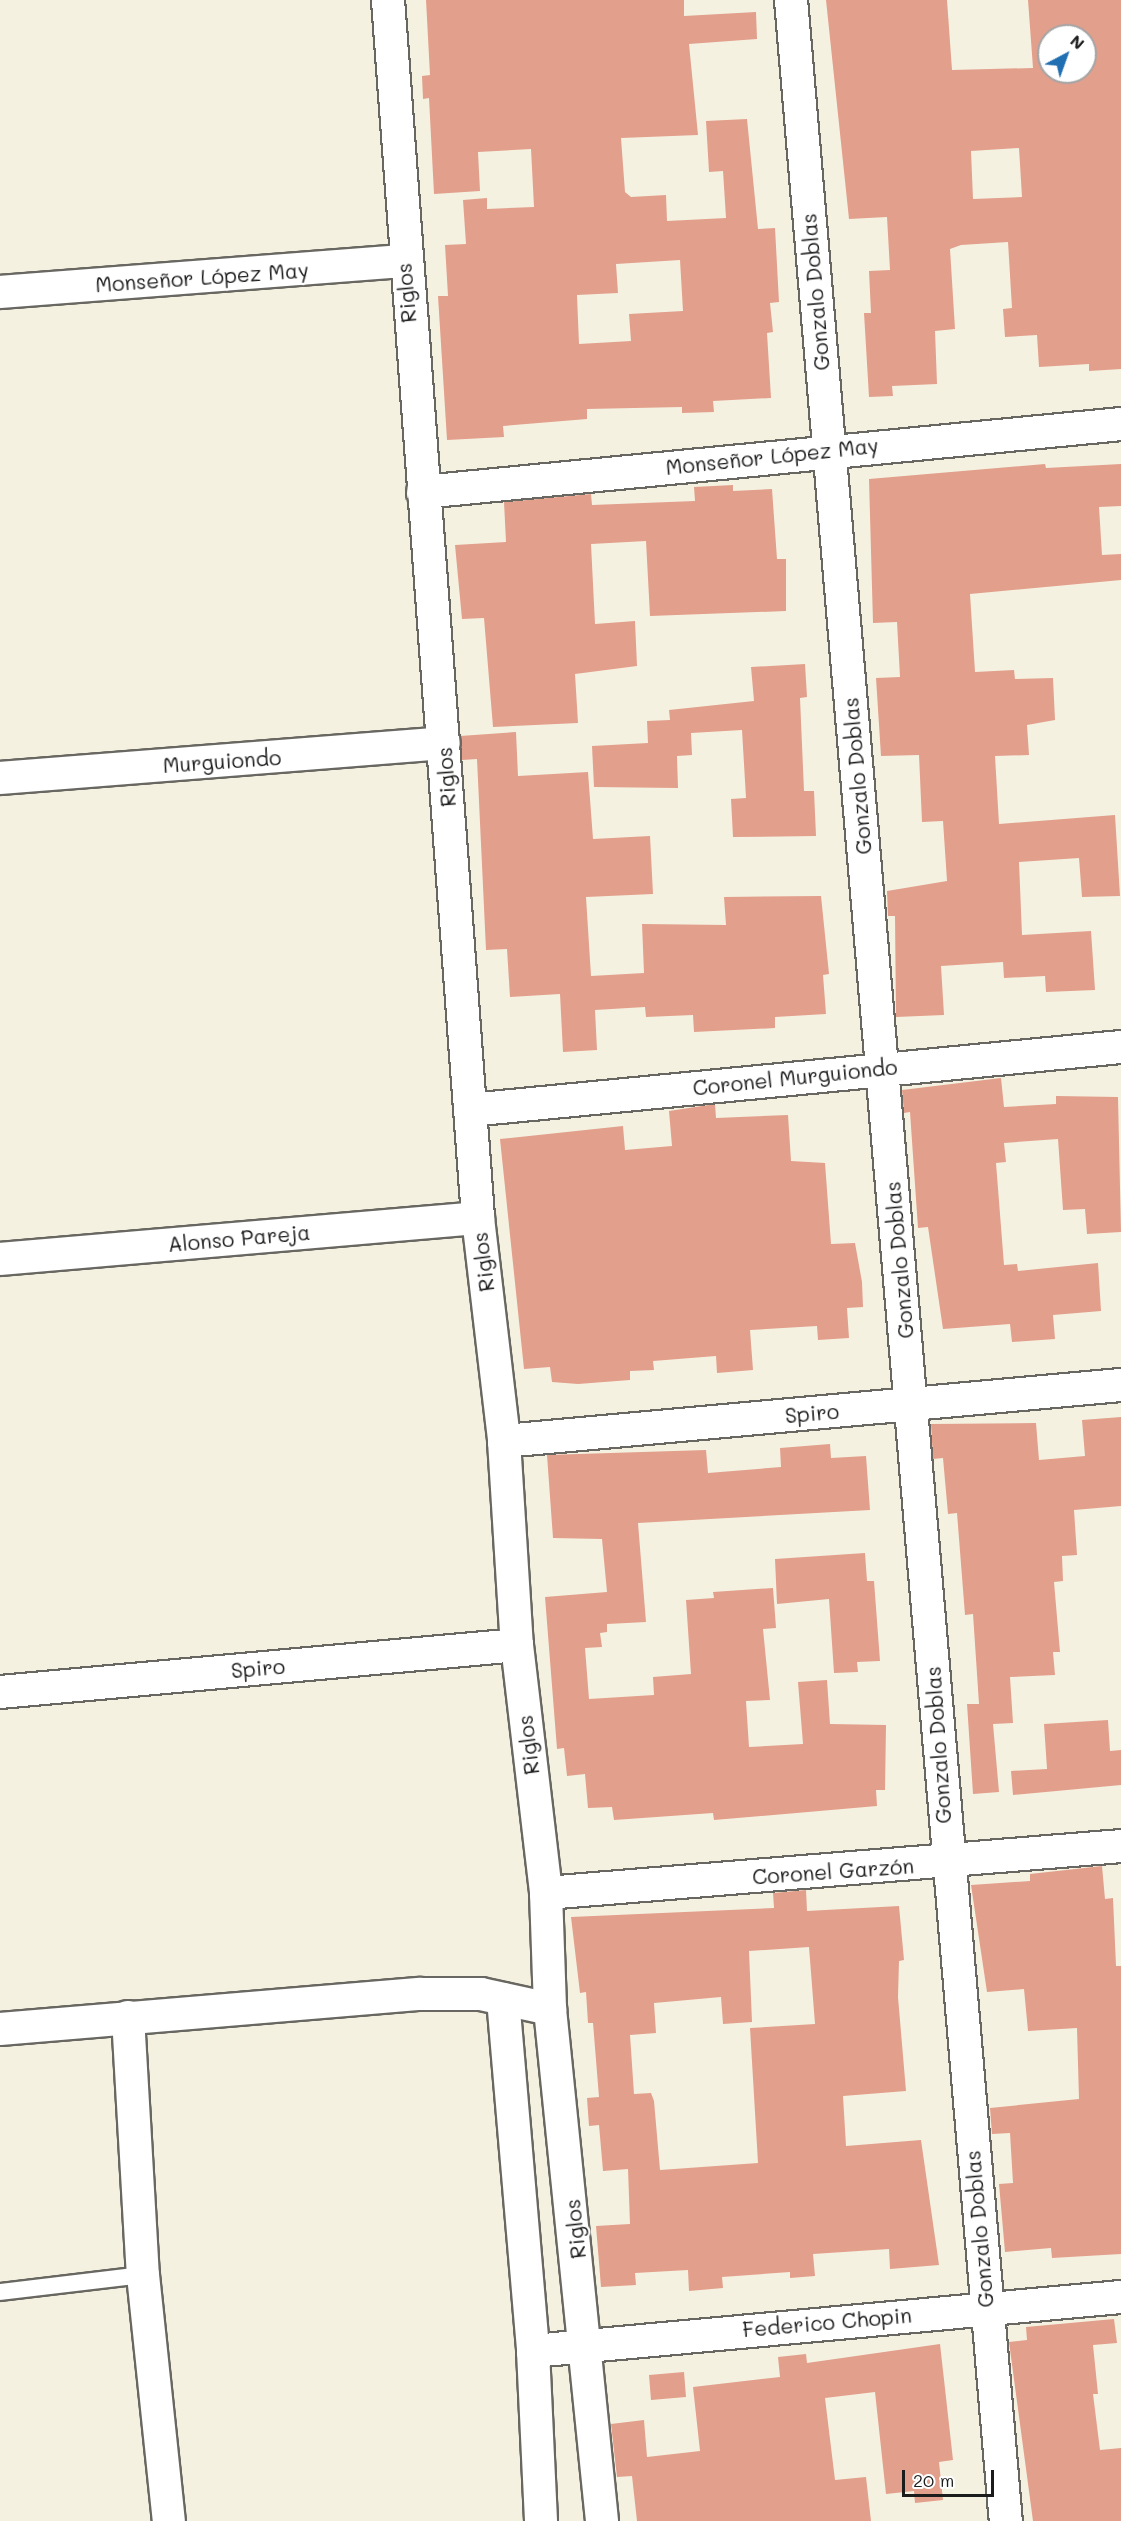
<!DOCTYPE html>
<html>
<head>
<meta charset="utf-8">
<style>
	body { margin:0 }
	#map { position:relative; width:1121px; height:2521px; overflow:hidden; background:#f5f1e0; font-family:Mali,sans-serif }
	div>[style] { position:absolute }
	.building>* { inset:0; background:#e29f8c }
	.roads { filter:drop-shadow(2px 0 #686761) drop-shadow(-2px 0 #686761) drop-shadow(0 2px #686761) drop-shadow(0 -2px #686761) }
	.service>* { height:16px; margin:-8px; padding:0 8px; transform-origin:8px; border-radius:8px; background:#fff }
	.minor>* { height:32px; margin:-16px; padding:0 16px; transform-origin:16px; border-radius:16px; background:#fff }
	span { translate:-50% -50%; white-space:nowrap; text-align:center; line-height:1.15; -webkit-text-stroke:4.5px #fff; paint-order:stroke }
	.street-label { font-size:21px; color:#1c1c1c }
	.north { position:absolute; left:1037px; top:24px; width:60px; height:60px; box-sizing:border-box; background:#fff; border:2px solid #a4a4a4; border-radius:50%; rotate:41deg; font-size:16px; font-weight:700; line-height:24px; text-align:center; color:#1c1c1c }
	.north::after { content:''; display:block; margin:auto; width:21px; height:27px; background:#1f6fb2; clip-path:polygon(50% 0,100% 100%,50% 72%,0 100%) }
	.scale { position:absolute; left:902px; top:2470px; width:92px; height:27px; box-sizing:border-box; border:3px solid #1c1c1c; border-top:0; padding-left:8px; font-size:18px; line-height:21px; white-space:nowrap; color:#1c1c1c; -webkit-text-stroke:4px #fff; paint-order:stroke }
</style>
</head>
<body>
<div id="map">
	<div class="building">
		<i style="clip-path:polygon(evenodd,426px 0,684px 0,684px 16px,756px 12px,757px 39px,689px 44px,698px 135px,621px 138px,625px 192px,631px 197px,666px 195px,667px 221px,726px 218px,723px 171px,709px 172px,706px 121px,747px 119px,758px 229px,775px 228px,779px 302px,770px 303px,773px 332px,767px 333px,771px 398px,713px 401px,714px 412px,682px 413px,682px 407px,587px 409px,587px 419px,503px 426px,504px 437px,447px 440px,438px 296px,448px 296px,445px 245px,466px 244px,463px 200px,487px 198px,487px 209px,534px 207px,531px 149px,478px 152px,480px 191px,434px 194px,429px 98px,423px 99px,422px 76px,430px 75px,426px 0,680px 260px,683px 311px,629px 314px,631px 341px,579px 344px,577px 295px,618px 293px,616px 264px,680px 260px)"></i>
		<i style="clip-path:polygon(evenodd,826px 0,947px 0,952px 70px,1033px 68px,1028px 0,1121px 0,1121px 369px,1089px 371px,1089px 364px,1039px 367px,1037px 335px,1005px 337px,1003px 309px,1012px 308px,1008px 242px,961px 245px,950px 249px,955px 329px,935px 331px,937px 384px,892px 386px,893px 396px,869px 397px,864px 313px,871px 313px,869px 271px,890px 270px,887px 217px,849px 219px,826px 0,1049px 36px,1085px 36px,1085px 72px,1049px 72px,1049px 36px,826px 0,1019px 148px,1022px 197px,973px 199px,971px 151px,1019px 148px)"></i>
		<i style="clip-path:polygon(1045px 464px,1046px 468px,1121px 464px,1121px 506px,1099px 507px,1102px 555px,1121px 554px,1121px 580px,970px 594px,975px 672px,1014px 670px,1015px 679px,1053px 678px,1055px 720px,1027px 725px,1029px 755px,995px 756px,999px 824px,1115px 815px,1120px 896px,1082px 897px,1079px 858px,1019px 862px,1022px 935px,1091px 931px,1095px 990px,1046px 992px,1045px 976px,1004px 978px,1003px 962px,941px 966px,944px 1015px,896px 1017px,895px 916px,888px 916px,887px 891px,947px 881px,943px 821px,922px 822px,919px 755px,881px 756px,876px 678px,900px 677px,897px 622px,873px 623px,869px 479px)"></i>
		<i style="clip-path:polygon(733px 485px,733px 491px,772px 489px,777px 559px,786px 559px,786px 611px,650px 616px,646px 541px,591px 544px,595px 624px,635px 621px,637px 666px,575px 674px,578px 723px,493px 727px,484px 618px,462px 619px,455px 545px,506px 542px,504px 502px,591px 494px,592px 505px,695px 501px,694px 487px)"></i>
		<i style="clip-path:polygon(805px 664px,807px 697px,800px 698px,804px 791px,814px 791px,816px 836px,733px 837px,731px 799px,746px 798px,742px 730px,691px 733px,692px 755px,677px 756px,678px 788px,594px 787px,592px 746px,648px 743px,647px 721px,670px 720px,669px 710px,754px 701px,751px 667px)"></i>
		<i style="clip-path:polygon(516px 732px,518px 776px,588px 772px,593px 839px,650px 836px,653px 894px,586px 897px,591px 976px,644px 973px,642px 924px,726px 925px,724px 897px,821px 896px,829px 974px,823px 975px,826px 1014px,775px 1017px,775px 1028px,694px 1032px,693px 1015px,646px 1017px,645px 1007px,595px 1010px,597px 1050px,563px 1052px,560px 994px,510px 997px,507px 949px,486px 950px,477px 759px,462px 760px,460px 736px)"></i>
		<i style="clip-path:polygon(1001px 1078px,1004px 1107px,1056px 1104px,1056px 1096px,1118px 1097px,1121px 1232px,1087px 1234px,1085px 1209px,1063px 1210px,1058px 1139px,1004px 1143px,1006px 1162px,996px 1163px,1004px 1265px,1017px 1264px,1018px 1271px,1098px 1263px,1101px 1311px,1053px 1315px,1055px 1339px,1012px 1342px,1010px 1324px,943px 1329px,928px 1227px,918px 1228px,910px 1112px,904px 1113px,902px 1090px)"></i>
		<i style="clip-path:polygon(715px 1104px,716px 1118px,788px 1115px,791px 1161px,825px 1163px,831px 1244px,855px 1243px,862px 1282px,863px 1307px,847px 1308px,849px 1338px,818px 1340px,817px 1326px,750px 1330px,753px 1370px,717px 1373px,716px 1356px,653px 1361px,654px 1370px,630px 1371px,630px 1380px,578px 1384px,552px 1382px,550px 1367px,524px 1369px,500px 1139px,623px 1126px,625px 1150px,672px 1146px,669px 1111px)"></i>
		<i style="clip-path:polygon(1121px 1417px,1121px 1506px,1074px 1510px,1077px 1555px,1062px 1556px,1063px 1581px,1054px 1582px,1060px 1652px,1053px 1652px,1055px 1675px,1010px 1677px,1013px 1723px,993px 1724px,999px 1792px,973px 1794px,967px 1704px,979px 1704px,973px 1614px,965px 1615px,957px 1513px,948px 1514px,943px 1458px,933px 1459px,931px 1424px,1036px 1423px,1039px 1460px,1085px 1456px,1082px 1420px)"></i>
		<i style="clip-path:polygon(830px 1444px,831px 1458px,866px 1456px,870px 1510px,638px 1523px,646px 1622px,607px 1624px,607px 1632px,600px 1633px,602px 1647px,585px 1648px,589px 1699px,654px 1695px,653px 1677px,691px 1674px,686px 1600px,714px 1598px,713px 1592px,773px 1588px,776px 1628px,763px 1629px,770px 1700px,746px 1701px,749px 1747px,803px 1744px,798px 1682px,827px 1680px,830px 1724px,886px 1725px,885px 1790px,876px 1790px,877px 1806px,714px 1820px,713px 1813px,614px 1820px,612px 1807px,588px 1808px,585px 1774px,567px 1776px,564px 1748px,557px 1749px,545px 1597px,607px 1592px,602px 1539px,553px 1538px,547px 1455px,706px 1450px,708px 1473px,781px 1467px,780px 1448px)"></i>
		<i style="clip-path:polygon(865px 1553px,867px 1581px,874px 1581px,880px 1661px,857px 1662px,858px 1672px,834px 1673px,829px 1599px,777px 1604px,775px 1559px)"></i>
		<i style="clip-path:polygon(1108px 1720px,1110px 1751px,1121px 1750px,1121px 1785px,1013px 1795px,1011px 1771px,1047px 1769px,1044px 1724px)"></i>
		<i style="clip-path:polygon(1102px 1866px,1105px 1899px,1113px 1898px,1116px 1966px,1121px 1966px,1121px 2254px,1052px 2258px,1051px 2248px,1005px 2252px,999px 2184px,1013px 2183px,1010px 2133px,992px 2134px,990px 2108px,1079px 2099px,1077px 2028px,1028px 2031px,1024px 1989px,987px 1992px,971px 1885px,1030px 1881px,1030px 1874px)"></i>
		<i style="clip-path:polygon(evenodd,806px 1890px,807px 1911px,899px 1906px,904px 1960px,899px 1961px,898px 1997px,906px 2091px,843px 2096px,846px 2146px,921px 2140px,939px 2265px,890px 2269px,889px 2249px,813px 2254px,815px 2276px,790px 2278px,790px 2272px,722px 2277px,723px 2288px,689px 2291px,688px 2270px,635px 2273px,636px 2285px,601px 2287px,596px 2226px,630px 2224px,628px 2169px,603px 2171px,599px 2125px,589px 2126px,587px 2098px,599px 2097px,593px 2023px,588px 2023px,586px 1992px,580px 1993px,571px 1917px,774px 1908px,773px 1893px,806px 1890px,809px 1947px,815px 2024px,750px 2028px,758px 2163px,660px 2170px,654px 2101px,651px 2093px,634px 2094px,630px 2035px,656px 2033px,654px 2003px,721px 1997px,723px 2024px,752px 2022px,749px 1951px,809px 1947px)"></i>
		<i style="clip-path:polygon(1114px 2319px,1117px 2343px,1093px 2345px,1098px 2394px,1093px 2394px,1100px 2450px,1121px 2448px,1121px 2521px,1033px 2521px,1009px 2342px,1027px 2340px,1026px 2327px)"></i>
		<i style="clip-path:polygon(940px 2344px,953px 2460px,939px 2462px,943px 2500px,915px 2503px,914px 2491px,886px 2494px,875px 2392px,825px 2398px,835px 2480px,866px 2477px,871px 2521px,637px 2521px,632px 2476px,617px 2477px,611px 2424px,644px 2420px,647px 2457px,700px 2451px,693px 2387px,780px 2377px,778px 2357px,806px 2354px,807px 2363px)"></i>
		<i style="clip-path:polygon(684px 2372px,686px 2397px,651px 2400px,649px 2375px)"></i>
	</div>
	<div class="roads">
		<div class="service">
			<i style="left:0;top:2292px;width:144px;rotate:-6.8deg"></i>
		</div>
		<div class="minor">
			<i style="left:388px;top:0;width:1221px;rotate:85.77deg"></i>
			<i style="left:478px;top:1218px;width:225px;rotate:83.3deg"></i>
			<i style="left:504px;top:1441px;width:204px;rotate:86.4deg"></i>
			<i style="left:517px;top:1645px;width:250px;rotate:83.3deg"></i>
			<i style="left:546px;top:1893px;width:116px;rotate:88deg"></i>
			<i style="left:550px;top:2009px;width:515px;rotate:84.2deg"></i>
			<i style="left:791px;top:0;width:2530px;rotate:85.13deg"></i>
			<i style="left:0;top:292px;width:404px;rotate:-4.4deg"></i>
			<i style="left:423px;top:492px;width:701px;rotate:-5.56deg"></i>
			<i style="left:0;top:778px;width:445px;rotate:-4.5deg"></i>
			<i style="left:470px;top:1110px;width:654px;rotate:-5.53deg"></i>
			<i style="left:0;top:1259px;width:480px;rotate:-4.9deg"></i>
			<i style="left:504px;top:1441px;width:620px;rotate:-5.19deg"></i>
			<i style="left:0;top:1692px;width:519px;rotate:-5.19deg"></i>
			<i style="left:546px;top:1893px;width:577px;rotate:-4.67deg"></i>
			<i style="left:503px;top:1999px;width:353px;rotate:85.1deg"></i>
			<i style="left:533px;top:2351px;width:170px;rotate:87.3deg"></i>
			<i style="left:128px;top:2017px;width:258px;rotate:86.7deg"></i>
			<i style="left:143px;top:2275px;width:247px;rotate:84deg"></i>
			<i style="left:0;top:2029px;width:422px;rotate:-4.8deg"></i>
			<i style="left:421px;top:1994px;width:60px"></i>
			<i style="left:481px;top:1994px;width:71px;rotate:12.3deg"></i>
			<i style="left:533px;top:2351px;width:590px;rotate:-5.25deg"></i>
		</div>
	</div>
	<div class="street-label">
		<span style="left:202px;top:277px;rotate:-4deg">Monseñor López May</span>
		<span style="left:815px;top:292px;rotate:-95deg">Gonzalo Doblas</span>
		<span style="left:406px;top:293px;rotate:-95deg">Riglos</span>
		<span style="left:772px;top:456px;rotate:-6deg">Monseñor López May</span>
		<span style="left:222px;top:761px;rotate:-4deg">Murguiondo</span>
		<span style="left:857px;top:776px;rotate:-95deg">Gonzalo Doblas</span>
		<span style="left:446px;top:777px;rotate:-94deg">Riglos</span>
		<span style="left:795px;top:1077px;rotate:-6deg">Coronel Murguiondo</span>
		<span style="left:239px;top:1238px;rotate:-5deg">Alonso Pareja</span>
		<span style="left:899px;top:1260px;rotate:-95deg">Gonzalo Doblas</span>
		<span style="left:483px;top:1262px;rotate:-97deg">Riglos</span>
		<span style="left:812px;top:1413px;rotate:-5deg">Spiro</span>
		<span style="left:258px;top:1668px;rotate:-5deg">Spiro</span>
		<span style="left:528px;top:1745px;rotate:-97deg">Riglos</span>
		<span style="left:938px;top:1745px;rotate:-94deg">Gonzalo Doblas</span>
		<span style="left:833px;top:1871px;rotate:-4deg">Coronel Garzón</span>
		<span style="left:575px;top:2229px;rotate:-96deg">Riglos</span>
		<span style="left:979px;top:2229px;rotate:-95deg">Gonzalo Doblas</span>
		<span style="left:827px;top:2322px;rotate:-5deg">Federico Chopin</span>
	</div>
	<div class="north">N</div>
	<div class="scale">20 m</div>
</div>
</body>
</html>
